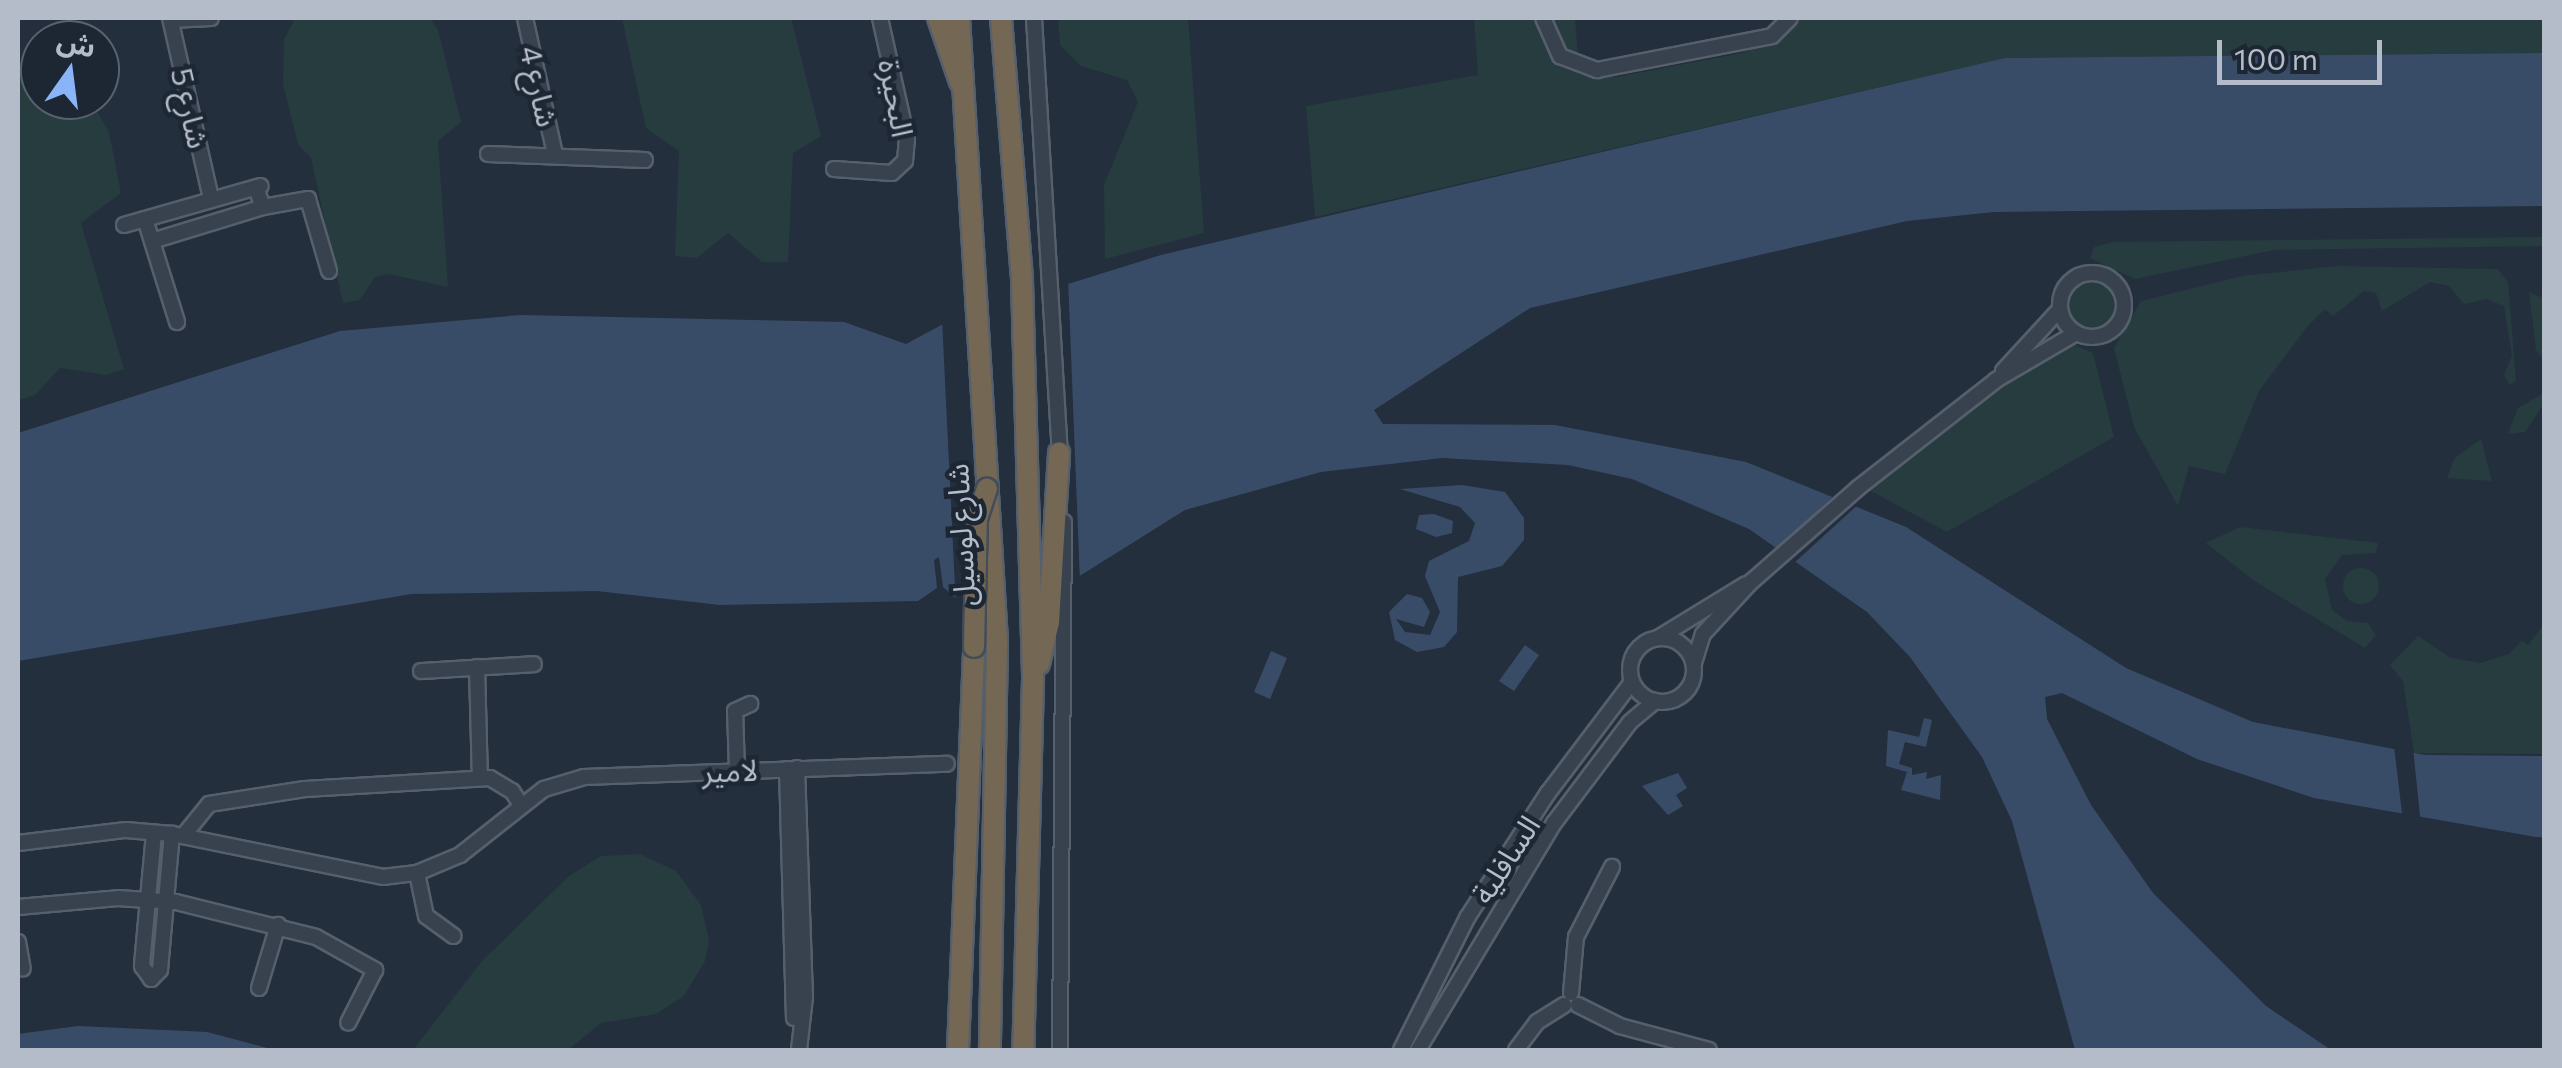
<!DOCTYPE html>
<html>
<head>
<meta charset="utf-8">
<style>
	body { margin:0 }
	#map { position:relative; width:2562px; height:1068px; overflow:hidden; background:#242f3e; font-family:Commissioner,"Noto Sans Arabic",sans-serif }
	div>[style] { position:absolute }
	.green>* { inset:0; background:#263c3f }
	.round { border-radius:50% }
	.water>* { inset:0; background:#394c67 }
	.pier>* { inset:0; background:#242f3e }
	.roads { filter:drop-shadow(2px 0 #565f6c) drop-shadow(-2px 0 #565f6c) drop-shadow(0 2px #565f6c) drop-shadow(0 -2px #565f6c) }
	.minor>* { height:14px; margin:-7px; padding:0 7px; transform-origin:7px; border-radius:7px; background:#38414e }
	.minor>.ring { margin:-7px; padding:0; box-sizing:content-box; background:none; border:14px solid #38414e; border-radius:50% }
	.highway>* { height:20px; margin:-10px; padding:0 10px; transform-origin:10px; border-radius:10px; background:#746855 }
	.bridges { filter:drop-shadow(2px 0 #434c59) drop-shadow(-2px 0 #434c59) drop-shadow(0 2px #434c59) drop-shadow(0 -2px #434c59) }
	.highway-bridge>* { height:20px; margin:-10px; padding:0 10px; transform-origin:10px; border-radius:10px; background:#746855 }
	span { translate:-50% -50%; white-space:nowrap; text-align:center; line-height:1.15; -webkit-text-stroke:9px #1d2633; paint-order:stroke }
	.street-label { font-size:30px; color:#b4bcc9 }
	.frame { position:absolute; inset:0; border:20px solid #b4bcc9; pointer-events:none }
	.north { position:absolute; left:20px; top:20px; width:100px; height:100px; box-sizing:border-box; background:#1d2633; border:2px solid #59626f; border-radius:50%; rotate:14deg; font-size:28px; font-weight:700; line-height:40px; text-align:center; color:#b4bcc9 }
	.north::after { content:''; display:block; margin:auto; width:35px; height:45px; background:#8ab4f8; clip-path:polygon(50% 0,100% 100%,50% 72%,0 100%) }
	.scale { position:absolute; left:2217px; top:40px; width:165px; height:45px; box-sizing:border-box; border:5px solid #b4bcc9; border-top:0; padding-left:12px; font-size:30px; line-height:35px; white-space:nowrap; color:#b4bcc9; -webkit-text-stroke:8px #1d2633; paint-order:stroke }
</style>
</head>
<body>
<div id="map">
	<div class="green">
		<i style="clip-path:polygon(295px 18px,430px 18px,438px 30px,461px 122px,438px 141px,448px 287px,389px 274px,375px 277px,360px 300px,343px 303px,311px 158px,298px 144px,283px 84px,284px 40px)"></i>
		<i style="clip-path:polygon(622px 18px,791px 18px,821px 136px,793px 153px,788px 262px,762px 262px,728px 233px,697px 258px,675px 256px,679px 151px,646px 128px)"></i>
		<i style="clip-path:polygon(1058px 18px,1188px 18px,1204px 233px,1105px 259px,1104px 185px,1138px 102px,1127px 80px,1081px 66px,1060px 45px)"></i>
		<i style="clip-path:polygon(1474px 18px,1575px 18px,1578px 57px,1552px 63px,1585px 76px,1617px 77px,1742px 53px,1779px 38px,1798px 18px,2544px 18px,2544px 53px,2006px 58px,1315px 217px,1306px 106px,1478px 75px)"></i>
		<i style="clip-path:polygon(32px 75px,40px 77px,40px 100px,90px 100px,109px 132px,121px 193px,81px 223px,124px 369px,106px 375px,60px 368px,35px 395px,18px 400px,18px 77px)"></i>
		<i style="clip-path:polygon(2544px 237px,2544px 246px,2274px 250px,2135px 279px,2090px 258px,2094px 247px,2113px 242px)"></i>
		<i style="clip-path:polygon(2337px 266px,2498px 269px,2508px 282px,2516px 381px,2510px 385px,2504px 375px,2512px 356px,2504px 306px,2486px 299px,2464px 304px,2449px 286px,2430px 282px,2382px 311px,2376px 293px,2364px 291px,2333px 316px,2325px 309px,2307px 327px,2259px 391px,2225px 474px,2189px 466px,2178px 506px,2134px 427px,2114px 348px,2141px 301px,2242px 276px)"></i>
		<i class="round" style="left:2067px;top:279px;width:52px;height:52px"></i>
		<i style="clip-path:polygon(2529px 292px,2543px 298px,2544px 360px,2536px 350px)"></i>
		<i style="clip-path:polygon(2068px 342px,2093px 353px,2114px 437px,1947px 532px,1869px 490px,2029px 365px)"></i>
		<i style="clip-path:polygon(2544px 393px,2544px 403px,2525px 432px,2508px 434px,2518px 408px)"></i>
		<i style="clip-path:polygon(2481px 439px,2492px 481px,2447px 478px,2455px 458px)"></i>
		<i style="clip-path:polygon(2240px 527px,2378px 543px,2376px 553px,2342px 555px,2325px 579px,2332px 610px,2347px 621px,2368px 623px,2376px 635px,2365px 648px,2253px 580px,2206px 543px)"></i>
		<i class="round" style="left:2343px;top:568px;width:36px;height:36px"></i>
		<i style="clip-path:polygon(2544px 624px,2544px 754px,2414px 753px,2403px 681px,2390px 665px,2418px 636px,2451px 658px,2480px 663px,2509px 654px,2522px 641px,2528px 645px)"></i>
		<i style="clip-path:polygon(640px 854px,676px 871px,701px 905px,709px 940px,705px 961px,684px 996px,656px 1014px,601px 1023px,568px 1050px,413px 1050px,482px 961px,569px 876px,601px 856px)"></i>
	</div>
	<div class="water">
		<i style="clip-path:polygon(2544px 53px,2544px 206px,1994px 212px,1907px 221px,1530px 308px,1374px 410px,1383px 424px,1555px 425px,1746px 462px,1906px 527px,2126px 668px,2253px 722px,2425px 755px,2544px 756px,2544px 837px,2536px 837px,2314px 798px,2197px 759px,2062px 693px,2045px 697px,2047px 719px,2091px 805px,2153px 893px,2266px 1006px,2331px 1050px,2075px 1050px,2012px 821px,1982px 757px,1910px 657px,1867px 612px,1749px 529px,1632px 479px,1568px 465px,1442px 458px,1321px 472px,1185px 510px,1054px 592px,967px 608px,943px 587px,939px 557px,934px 560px,937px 588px,918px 601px,720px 605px,597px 591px,411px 594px,18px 661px,18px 433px,340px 331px,520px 315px,844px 322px,906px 344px,949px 321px,1161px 255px,2005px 58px)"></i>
		<i style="clip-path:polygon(1462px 485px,1505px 492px,1524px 518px,1524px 540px,1502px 566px,1458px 577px,1457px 632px,1444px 647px,1417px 652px,1395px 640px,1389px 612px,1407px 594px,1422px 598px,1430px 612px,1424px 627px,1396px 619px,1405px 632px,1430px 635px,1440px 612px,1425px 576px,1429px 561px,1469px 541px,1475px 523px,1460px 507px,1400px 489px)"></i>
		<i style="clip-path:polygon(1434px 514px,1453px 521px,1452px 533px,1436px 537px,1416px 529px,1419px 515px)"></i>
		<i style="clip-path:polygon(1525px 645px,1539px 655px,1514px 691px,1499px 681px)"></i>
		<i style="clip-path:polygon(1271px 651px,1287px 658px,1270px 699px,1254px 692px)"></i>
		<i style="clip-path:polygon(1924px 718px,1932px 720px,1926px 747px,1905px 742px,1899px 764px,1912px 768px,1912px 775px,1927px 772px,1926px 779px,1941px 775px,1940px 800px,1901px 790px,1907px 772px,1886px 766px,1888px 730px,1919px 737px)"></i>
		<i style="clip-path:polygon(1678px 773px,1687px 788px,1676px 795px,1683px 806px,1668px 815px,1642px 786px)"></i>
		<i style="clip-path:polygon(78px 1026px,207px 1032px,275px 1050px,18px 1050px,18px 1034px)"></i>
	</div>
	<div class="pier">
		<i style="clip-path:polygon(1068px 277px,1080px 582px,1056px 597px,966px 613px,956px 608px,942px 319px)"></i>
		<i style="clip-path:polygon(1839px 491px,1862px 501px,1793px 564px,1774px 551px)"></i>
		<i style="clip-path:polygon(2394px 746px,2413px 748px,2421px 825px,2403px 822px)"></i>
	</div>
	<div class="roads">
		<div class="minor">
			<i style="left:170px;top:18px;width:186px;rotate:77.2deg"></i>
			<i style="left:525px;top:18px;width:140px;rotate:77.6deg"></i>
			<i style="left:1034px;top:18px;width:443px;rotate:86.6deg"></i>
			<i style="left:1543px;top:18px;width:42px;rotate:65.9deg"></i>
			<i style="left:1560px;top:56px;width:40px;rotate:21deg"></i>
			<i style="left:1597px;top:70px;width:178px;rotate:-11deg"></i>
			<i style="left:1772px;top:36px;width:25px;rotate:-45deg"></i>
			<i style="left:171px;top:20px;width:40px;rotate:-2.9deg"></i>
			<i style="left:488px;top:154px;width:157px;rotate:2.2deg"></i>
			<i style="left:834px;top:169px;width:58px;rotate:3.9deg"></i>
			<i style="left:892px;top:173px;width:18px;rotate:-43deg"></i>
			<i style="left:905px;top:161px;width:22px;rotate:-85deg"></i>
			<i style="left:907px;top:139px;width:124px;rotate:-102.6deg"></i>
			<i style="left:256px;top:188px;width:20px;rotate:70deg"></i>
			<i style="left:263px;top:207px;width:46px;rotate:-10.1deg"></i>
			<i style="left:308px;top:199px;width:75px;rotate:73.7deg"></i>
			<i style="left:145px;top:219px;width:108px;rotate:72.7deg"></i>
			<i style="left:124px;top:225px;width:142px;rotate:-15.9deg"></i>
			<i style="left:152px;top:241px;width:116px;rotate:-17deg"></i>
			<i class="ring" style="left:2060px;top:273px;width:50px;height:50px"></i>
			<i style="left:2003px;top:371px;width:84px;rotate:-47.4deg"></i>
			<i class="ring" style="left:1630px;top:638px;width:50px;height:50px"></i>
			<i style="left:1658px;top:638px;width:103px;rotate:-31.5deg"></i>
			<i style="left:1694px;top:663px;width:30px;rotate:-73deg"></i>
			<i style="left:1703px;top:634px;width:71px;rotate:-47.3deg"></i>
			<i style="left:1751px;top:582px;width:142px;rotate:-41.3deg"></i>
			<i style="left:1858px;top:488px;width:175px;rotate:-38deg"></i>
			<i style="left:1996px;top:380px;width:93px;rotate:-30.4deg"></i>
			<i style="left:477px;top:667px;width:111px;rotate:88.5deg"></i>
			<i style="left:421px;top:671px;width:113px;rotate:-3.5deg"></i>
			<i style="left:797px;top:768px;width:229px;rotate:88deg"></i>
			<i style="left:805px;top:997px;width:53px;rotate:96.5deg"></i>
			<i style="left:787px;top:769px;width:249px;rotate:88.4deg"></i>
			<i style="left:737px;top:770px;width:59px;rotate:-91.9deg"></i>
			<i style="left:735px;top:711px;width:17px;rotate:-25deg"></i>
			<i style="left:154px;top:833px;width:134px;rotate:95.2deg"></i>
			<i style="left:142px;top:966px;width:16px;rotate:55deg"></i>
			<i style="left:151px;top:979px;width:13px;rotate:-45deg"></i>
			<i style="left:160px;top:970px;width:137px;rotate:-85deg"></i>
			<i style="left:184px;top:835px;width:40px;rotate:-51deg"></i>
			<i style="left:209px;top:804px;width:97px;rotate:-8.9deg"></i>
			<i style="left:305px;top:789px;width:185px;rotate:-3.4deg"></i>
			<i style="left:490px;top:778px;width:26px;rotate:31deg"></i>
			<i style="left:512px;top:791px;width:17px;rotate:57deg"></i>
			<i style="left:18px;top:843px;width:109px;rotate:-6.9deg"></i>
			<i style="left:126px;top:830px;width:46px;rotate:5deg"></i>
			<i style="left:172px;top:834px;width:215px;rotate:11.5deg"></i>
			<i style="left:383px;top:877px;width:34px;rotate:-7deg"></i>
			<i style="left:417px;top:873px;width:47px;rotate:-22.7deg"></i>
			<i style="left:460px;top:855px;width:107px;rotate:-38.2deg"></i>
			<i style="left:544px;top:789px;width:42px;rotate:-16.7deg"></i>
			<i style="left:584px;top:777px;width:363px;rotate:-2.1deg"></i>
			<i style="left:417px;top:873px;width:44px;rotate:78.2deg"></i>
			<i style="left:426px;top:916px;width:34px;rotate:36deg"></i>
			<i style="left:18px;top:907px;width:100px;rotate:-5.1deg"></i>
			<i style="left:118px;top:898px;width:58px;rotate:3.9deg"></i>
			<i style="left:176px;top:902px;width:144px;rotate:14deg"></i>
			<i style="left:316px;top:937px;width:68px;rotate:29.2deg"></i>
			<i style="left:375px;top:970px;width:59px;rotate:117deg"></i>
			<i style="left:18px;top:942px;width:27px;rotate:80deg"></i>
			<i style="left:259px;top:988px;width:66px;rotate:-73.2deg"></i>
			<i style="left:1571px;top:993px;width:56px;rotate:-84.9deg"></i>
			<i style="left:1576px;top:937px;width:79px;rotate:-62.8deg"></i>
			<i style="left:1578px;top:1005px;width:47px;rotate:26.6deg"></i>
			<i style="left:1620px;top:1026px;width:92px;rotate:15.1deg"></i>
			<i style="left:1060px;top:1050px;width:528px;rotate:-89.57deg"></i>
			<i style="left:1401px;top:1050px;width:148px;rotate:-63.4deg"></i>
			<i style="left:1467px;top:918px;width:149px;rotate:-57.1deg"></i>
			<i style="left:1548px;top:793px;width:139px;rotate:-52.9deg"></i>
			<i style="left:1418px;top:1050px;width:265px;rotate:-59.1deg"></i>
			<i style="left:1554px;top:823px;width:126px;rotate:-53deg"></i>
			<i style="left:1630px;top:722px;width:33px;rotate:-40deg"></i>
			<i style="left:1516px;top:1050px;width:35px;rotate:-53deg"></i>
			<i style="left:1537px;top:1022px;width:32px;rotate:-32deg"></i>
		</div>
		<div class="highway">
			<i style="left:938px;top:18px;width:68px;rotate:71deg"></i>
			<i style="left:959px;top:18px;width:624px;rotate:86.51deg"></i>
			<i style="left:997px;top:641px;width:409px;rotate:91deg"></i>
			<i style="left:1001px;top:18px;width:264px;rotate:85.4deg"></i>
			<i style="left:1022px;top:281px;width:399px;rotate:88.4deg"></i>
			<i style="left:1033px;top:680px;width:370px;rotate:91.5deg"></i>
			<i style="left:1039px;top:664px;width:43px;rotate:-76.6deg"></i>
			<i style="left:1049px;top:622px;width:170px;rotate:-86.6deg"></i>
			<i style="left:958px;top:1050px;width:403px;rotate:-87.7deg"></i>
		</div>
	</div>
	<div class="bridges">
		<div class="highway-bridge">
			<i style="left:974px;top:647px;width:128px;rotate:-88.7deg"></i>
			<i style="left:977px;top:519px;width:32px;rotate:-72deg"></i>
		</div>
	</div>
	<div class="street-label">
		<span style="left:540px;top:86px;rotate:77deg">شارع 4</span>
		<span style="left:897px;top:98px;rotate:79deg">البحيرة</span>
		<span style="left:191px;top:108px;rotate:77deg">شارع 5</span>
		<span style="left:960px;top:535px;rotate:-93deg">شارع لوسيل</span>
		<span style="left:730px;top:770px;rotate:-2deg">لامير</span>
		<span style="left:1505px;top:859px;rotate:-57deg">السافلية</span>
	</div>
	<div class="frame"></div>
	<div class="north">ش</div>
	<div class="scale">100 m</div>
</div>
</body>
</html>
